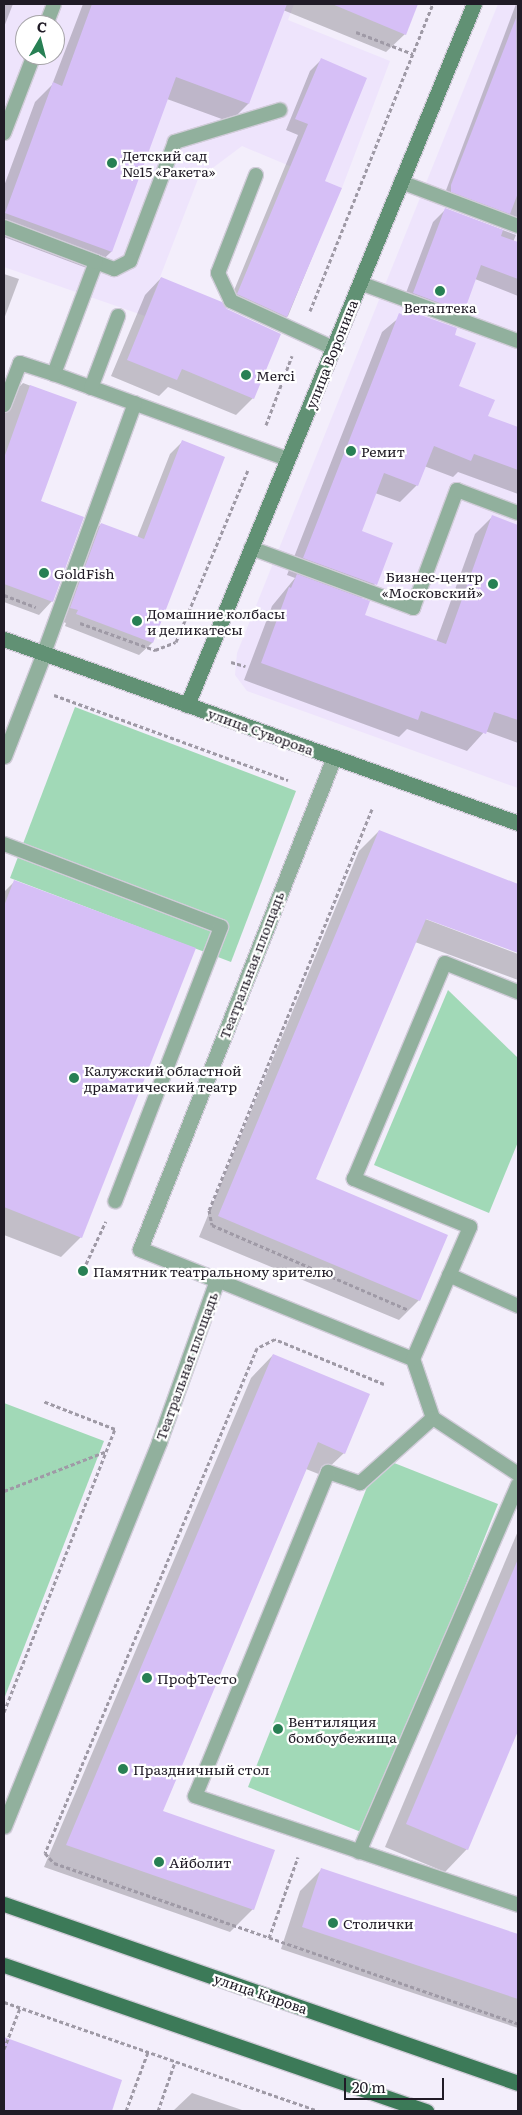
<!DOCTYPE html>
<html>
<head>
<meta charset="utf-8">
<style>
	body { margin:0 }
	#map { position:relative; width:522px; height:2115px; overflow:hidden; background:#f3eefb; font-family:Literata,serif }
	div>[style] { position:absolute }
	.built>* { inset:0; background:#eee4fc }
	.green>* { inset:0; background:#a1d9b7 }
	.shadow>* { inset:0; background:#0003 }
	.building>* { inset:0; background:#d6bff6 }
	.path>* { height:3px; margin-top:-1.5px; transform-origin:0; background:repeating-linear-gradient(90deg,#9f9aa6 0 4px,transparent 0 6.5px) }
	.roads { filter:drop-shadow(1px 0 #d1ccd9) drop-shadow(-1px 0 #d1ccd9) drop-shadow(0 1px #d1ccd9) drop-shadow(0 -1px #d1ccd9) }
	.lane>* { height:14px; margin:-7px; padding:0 7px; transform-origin:7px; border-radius:7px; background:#91b09d }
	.street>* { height:15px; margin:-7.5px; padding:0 7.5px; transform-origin:7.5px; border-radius:7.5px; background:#91b09d }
	.secondary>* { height:15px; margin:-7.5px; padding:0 7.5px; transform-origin:7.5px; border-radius:7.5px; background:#619174 }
	.primary>* { height:15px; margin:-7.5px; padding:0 7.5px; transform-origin:7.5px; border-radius:7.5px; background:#3c7a58 }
	.dots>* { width:14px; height:14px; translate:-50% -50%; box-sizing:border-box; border:2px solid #fff; border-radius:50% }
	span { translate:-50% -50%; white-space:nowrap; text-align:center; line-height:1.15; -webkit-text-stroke:4.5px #fff; paint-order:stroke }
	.poi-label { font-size:14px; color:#201b26 }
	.left { translate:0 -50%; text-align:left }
	.right { translate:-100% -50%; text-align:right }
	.street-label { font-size:14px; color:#201b26 }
	.frame { position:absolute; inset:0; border:5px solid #201b26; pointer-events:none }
	.north { position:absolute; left:15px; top:15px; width:50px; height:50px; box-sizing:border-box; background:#fff; border:1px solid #a6a4a8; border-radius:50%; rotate:8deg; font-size:14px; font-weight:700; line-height:20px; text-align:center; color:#201b26 }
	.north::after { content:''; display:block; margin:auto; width:18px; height:22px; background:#288054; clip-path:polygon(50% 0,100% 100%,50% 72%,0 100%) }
	.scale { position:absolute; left:344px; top:2078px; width:100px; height:22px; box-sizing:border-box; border:2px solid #201b26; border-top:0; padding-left:6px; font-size:15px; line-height:18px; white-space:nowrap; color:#201b26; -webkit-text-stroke:4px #fff; paint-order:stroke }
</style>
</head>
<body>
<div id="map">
	<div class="built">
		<i style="clip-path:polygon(evenodd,4px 4px,294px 4px,288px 20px,390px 61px,342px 188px,242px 146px,198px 179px,145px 316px,4px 267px,4px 4px,25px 25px,55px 25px,55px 55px,25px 55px,25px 25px)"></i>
		<i style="clip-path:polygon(498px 4px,518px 4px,518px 788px,247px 691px,235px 675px,237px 653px)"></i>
	</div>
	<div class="green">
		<i style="clip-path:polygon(75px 707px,296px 791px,231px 962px,10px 878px)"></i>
		<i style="clip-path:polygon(448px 990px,518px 1058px,518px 1142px,489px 1213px,374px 1165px)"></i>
		<i style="clip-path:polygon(4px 1403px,104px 1441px,4px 1699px)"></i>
		<i style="clip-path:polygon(379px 1457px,498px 1504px,366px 1834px,248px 1787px)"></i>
	</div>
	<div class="shadow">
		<i style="clip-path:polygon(4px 4px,13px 4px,4px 27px)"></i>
		<i style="clip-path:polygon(83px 4px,417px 4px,405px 34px,386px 52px,283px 10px,248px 104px,230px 122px,167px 99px,111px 252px,92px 270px,4px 237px,4px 186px,35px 102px,52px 85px)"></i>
		<i style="clip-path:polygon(516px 4px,518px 4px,518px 223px,442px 201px)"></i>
		<i style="clip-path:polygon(321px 60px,323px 182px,340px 189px,288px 316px,277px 326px,228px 305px,298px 135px,286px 130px,310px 71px)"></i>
		<i style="clip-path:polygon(446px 209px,516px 235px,513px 242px,518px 244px,518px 296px,475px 279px,463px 311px,450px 324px,401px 306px,433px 222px)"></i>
		<i style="clip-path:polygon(4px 274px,19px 279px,4px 319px)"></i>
		<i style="clip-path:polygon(161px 278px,253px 398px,236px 415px,168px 387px,159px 396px,111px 376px,145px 295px)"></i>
		<i style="clip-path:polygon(407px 311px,453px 336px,457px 386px,487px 417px,518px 428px,518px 494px,458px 472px,453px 477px,424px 466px,417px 485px,400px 502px,375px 493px,360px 531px,392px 544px,375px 584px,361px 599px,363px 616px,436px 642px,475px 534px,492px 517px,518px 526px,518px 640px,514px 652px,518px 653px,518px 743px,485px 731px,467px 751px,407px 729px,399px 737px,244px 680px,272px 606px,295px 578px,287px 575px,382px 332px)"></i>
		<i style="clip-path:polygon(23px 383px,76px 403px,39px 502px,52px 601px,39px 615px,4px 602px,4px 409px,9px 397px)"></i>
		<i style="clip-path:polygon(182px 442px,223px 457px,152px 643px,139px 655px,65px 626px,66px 623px,58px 620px,88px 537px,101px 524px,137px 538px,170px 454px)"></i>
		<i style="clip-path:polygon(379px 831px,518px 885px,518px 952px,421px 915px,420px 917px,518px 954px,518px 980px,415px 942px,314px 1180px,419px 1300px,399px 1320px,199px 1237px,359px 851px)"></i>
		<i style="clip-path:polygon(15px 881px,81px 1237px,61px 1257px,4px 1235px,4px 892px)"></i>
		<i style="clip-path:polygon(273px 1355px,344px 1453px,321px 1475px,306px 1469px,161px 1812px,253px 1909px,230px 1932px,44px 1867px,251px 1378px)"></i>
		<i style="clip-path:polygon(518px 1531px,518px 1728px,467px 1849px,445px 1872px,385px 1847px)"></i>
		<i style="clip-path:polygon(321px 1870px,518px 1935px,518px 2028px,281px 1949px,300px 1891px)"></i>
		<i style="clip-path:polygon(4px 2038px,121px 2081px,111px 2111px,4px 2111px)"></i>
		<i style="clip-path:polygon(192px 2093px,245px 2111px,173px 2111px)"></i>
	</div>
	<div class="building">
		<i style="clip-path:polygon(92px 4px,287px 4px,249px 104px,176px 77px,112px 252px,5px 213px,53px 82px,62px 86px)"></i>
		<i style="clip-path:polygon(332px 4px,418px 4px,406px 35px)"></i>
		<i style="clip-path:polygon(516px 18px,518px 193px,510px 214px,451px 192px,451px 185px)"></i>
		<i style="clip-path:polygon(321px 58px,367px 78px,325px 181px,342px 188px,287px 317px,237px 294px,308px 124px,295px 119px)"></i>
		<i style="clip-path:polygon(445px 208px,503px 230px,501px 236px,518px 242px,518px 279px,481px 265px,464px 312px,413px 293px)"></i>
		<i style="clip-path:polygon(161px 277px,222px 302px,227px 309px,281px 334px,254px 399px,182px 369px,177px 380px,127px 360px)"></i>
		<i style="clip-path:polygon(407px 310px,457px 328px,455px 335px,476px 343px,459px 386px,495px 400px,488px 416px,518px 427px,518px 470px,474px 454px,471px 461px,434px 446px,418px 486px,384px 473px,362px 531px,393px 543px,377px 585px,303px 558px,399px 313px,405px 316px)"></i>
		<i style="clip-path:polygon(30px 385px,77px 402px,41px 501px,84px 517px,53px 602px,4px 584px,4px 458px)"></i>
		<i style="clip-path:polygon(182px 440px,225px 457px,153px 643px,76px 614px,78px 610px,70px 608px,101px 523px,144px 539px)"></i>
		<i style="clip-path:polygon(492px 515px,518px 525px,518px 720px,494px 712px,486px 734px,421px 711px,418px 720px,261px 663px,289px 587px,291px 588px,297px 574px,370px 601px,365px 615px,446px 644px)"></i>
		<i style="clip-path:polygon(379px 830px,518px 884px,518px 953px,426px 919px,316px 1179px,448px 1235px,420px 1301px,218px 1216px)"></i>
		<i style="clip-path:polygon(14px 880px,196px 948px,82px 1238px,4px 1207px,4px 906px)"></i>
		<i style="clip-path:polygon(273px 1354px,370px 1394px,345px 1454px,318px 1442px,163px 1811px,275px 1850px,254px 1910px,66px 1845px)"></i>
		<i style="clip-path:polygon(518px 1559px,518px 1731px,468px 1850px,406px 1824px)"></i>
		<i style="clip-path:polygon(321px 1868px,518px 1934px,518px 1999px,302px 1927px)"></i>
		<i style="clip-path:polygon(4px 2037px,122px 2080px,112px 2111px,4px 2111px)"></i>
	</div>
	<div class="path">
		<i style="left:356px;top:32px;width:61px;rotate:21.1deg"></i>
		<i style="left:310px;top:311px;width:331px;rotate:-68.2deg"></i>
		<i style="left:266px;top:425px;width:74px;rotate:-69.4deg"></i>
		<i style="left:4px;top:595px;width:34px;rotate:21deg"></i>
		<i style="left:80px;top:623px;width:80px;rotate:19.8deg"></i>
		<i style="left:155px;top:650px;width:22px;rotate:-21deg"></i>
		<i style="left:176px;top:642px;width:186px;rotate:-67.3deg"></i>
		<i style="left:231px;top:662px;width:15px;rotate:16deg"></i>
		<i style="left:54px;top:695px;width:249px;rotate:20deg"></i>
		<i style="left:372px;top:809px;width:433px;rotate:112.1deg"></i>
		<i style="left:209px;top:1210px;width:15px;rotate:79deg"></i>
		<i style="left:212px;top:1225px;width:214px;rotate:23.4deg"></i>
		<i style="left:86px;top:1264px;width:47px;rotate:-65.1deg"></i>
		<i style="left:384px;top:1384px;width:118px;rotate:-157.6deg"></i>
		<i style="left:275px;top:1339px;width:20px;rotate:153deg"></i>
		<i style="left:257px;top:1348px;width:548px;rotate:112.77deg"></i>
		<i style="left:45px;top:1853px;width:13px;rotate:48deg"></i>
		<i style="left:54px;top:1863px;width:491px;rotate:19.1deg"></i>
		<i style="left:4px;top:1491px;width:110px;rotate:-21.2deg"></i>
		<i style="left:4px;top:1712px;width:304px;rotate:-68.6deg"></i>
		<i style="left:115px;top:1429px;width:77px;rotate:-158.7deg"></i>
		<i style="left:269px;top:1938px;width:86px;rotate:-70.3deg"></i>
		<i style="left:4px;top:2002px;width:332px;rotate:19.1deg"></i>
		<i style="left:4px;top:2049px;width:44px;rotate:-68.7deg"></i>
		<i style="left:126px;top:2111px;width:63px;rotate:-69.6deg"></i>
		<i style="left:158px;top:2111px;width:52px;rotate:-70.9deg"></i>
	</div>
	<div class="roads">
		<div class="lane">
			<i style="left:46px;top:25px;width:22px;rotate:-69deg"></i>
			<i style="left:280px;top:110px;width:110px;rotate:163.1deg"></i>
			<i style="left:175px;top:142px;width:127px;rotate:110.7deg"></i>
			<i style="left:130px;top:261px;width:18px;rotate:153deg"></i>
			<i style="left:114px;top:269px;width:19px;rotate:-159deg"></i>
			<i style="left:96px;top:262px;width:120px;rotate:110.6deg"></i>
			<i style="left:54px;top:374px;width:249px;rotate:20deg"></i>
			<i style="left:4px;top:133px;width:84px;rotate:-69deg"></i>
			<i style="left:256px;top:175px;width:105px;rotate:111.2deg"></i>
			<i style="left:218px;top:273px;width:31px;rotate:65deg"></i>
			<i style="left:231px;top:301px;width:112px;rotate:24.7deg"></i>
			<i style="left:401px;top:182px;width:125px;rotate:20.6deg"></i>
			<i style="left:4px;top:227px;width:98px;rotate:20.8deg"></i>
			<i style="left:360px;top:283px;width:168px;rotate:20.2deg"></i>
			<i style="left:91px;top:388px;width:77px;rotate:-69.4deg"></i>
			<i style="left:4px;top:405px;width:45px;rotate:-69.1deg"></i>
			<i style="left:20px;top:363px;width:36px;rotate:18deg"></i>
			<i style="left:251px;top:548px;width:173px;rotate:20.3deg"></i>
			<i style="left:413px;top:608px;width:126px;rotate:-69.6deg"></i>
			<i style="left:457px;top:490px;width:65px;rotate:20.7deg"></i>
			<i style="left:44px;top:653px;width:266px;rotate:-70deg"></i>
			<i style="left:4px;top:844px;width:232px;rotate:20.9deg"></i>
			<i style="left:221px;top:927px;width:294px;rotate:111.1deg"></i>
			<i style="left:449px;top:1275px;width:76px;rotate:24.2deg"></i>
			<i style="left:217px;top:1280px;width:211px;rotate:22deg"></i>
			<i style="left:413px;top:1359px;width:62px;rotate:71.3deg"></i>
			<i style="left:433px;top:1418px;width:102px;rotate:33.4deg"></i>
			<i style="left:413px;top:1359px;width:144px;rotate:-66.6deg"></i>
			<i style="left:470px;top:1227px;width:126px;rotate:-157.5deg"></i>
			<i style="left:354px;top:1179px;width:234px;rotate:-67.2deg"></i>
			<i style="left:445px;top:963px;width:79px;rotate:21.7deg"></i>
			<i style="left:433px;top:1418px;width:98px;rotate:138.3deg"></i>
			<i style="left:360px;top:1483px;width:34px;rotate:-161deg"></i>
			<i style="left:328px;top:1472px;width:350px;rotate:112.3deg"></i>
			<i style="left:195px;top:1796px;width:341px;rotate:18.6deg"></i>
			<i style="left:359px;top:1852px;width:400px;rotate:-66.6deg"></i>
		</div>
		<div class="street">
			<i style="left:4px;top:756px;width:110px;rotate:-68.8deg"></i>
			<i style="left:4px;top:1826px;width:414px;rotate:-68deg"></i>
			<i style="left:159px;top:1442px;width:172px;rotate:-70.3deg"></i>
			<i style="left:217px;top:1280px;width:83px;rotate:-158.1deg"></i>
			<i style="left:140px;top:1249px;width:529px;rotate:-68.48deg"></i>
		</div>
		<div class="secondary">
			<i style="left:4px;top:639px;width:546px;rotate:19.7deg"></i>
			<i style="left:187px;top:705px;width:757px;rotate:-67.74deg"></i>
		</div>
		<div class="primary">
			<i style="left:4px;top:1904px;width:544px;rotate:19.2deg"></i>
			<i style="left:4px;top:1965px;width:447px;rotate:19.1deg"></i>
		</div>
	</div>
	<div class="dots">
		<i style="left:112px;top:163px;background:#288054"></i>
		<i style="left:440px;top:291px;background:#288054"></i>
		<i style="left:246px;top:375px;background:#288054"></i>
		<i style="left:351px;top:451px;background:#288054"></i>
		<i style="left:44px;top:573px;background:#288054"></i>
		<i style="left:493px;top:584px;background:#288054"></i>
		<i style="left:137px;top:621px;background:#288054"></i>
		<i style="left:74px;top:1078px;background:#288054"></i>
		<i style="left:83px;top:1271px;background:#288054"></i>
		<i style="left:147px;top:1678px;background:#288054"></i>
		<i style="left:278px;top:1729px;background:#288054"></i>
		<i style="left:123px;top:1769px;background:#288054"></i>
		<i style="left:159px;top:1862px;background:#288054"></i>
		<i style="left:333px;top:1923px;background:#288054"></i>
	</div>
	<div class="poi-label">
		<span class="left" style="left:122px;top:163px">Детский сад<br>№15 «Ракета»</span>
		<span style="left:440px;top:307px">Ветаптека</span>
		<span class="left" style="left:256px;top:375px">Merci</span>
		<span class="left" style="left:361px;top:451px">Ремит</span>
		<span class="left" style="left:54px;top:573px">GoldFish</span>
		<span class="right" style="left:483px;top:584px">Бизнес-центр<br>«Московский»</span>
		<span class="left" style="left:147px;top:621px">Домашние колбасы<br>и деликатесы</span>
		<span class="left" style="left:84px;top:1078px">Калужский областной<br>драматический театр</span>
		<span class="left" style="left:93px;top:1271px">Памятник театральному зрителю</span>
		<span class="left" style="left:157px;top:1678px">ПрофТесто</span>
		<span class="left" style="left:288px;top:1729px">Вентиляция<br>бомбоубежища</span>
		<span class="left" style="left:133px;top:1769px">Праздничный стол</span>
		<span class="left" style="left:169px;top:1862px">Айболит</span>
		<span class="left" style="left:343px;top:1923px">Столички</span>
	</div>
	<div class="street-label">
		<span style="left:331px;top:354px;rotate:-68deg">улица Воронина</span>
		<span style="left:261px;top:731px;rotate:20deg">улица Суворова</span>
		<span style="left:251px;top:965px;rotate:-69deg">Театральная площадь</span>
		<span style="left:186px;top:1366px;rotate:-70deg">Театральная площадь</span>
		<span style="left:261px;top:1993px;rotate:19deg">улица Кирова</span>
	</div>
	<div class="frame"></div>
	<div class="north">С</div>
	<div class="scale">20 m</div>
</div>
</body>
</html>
